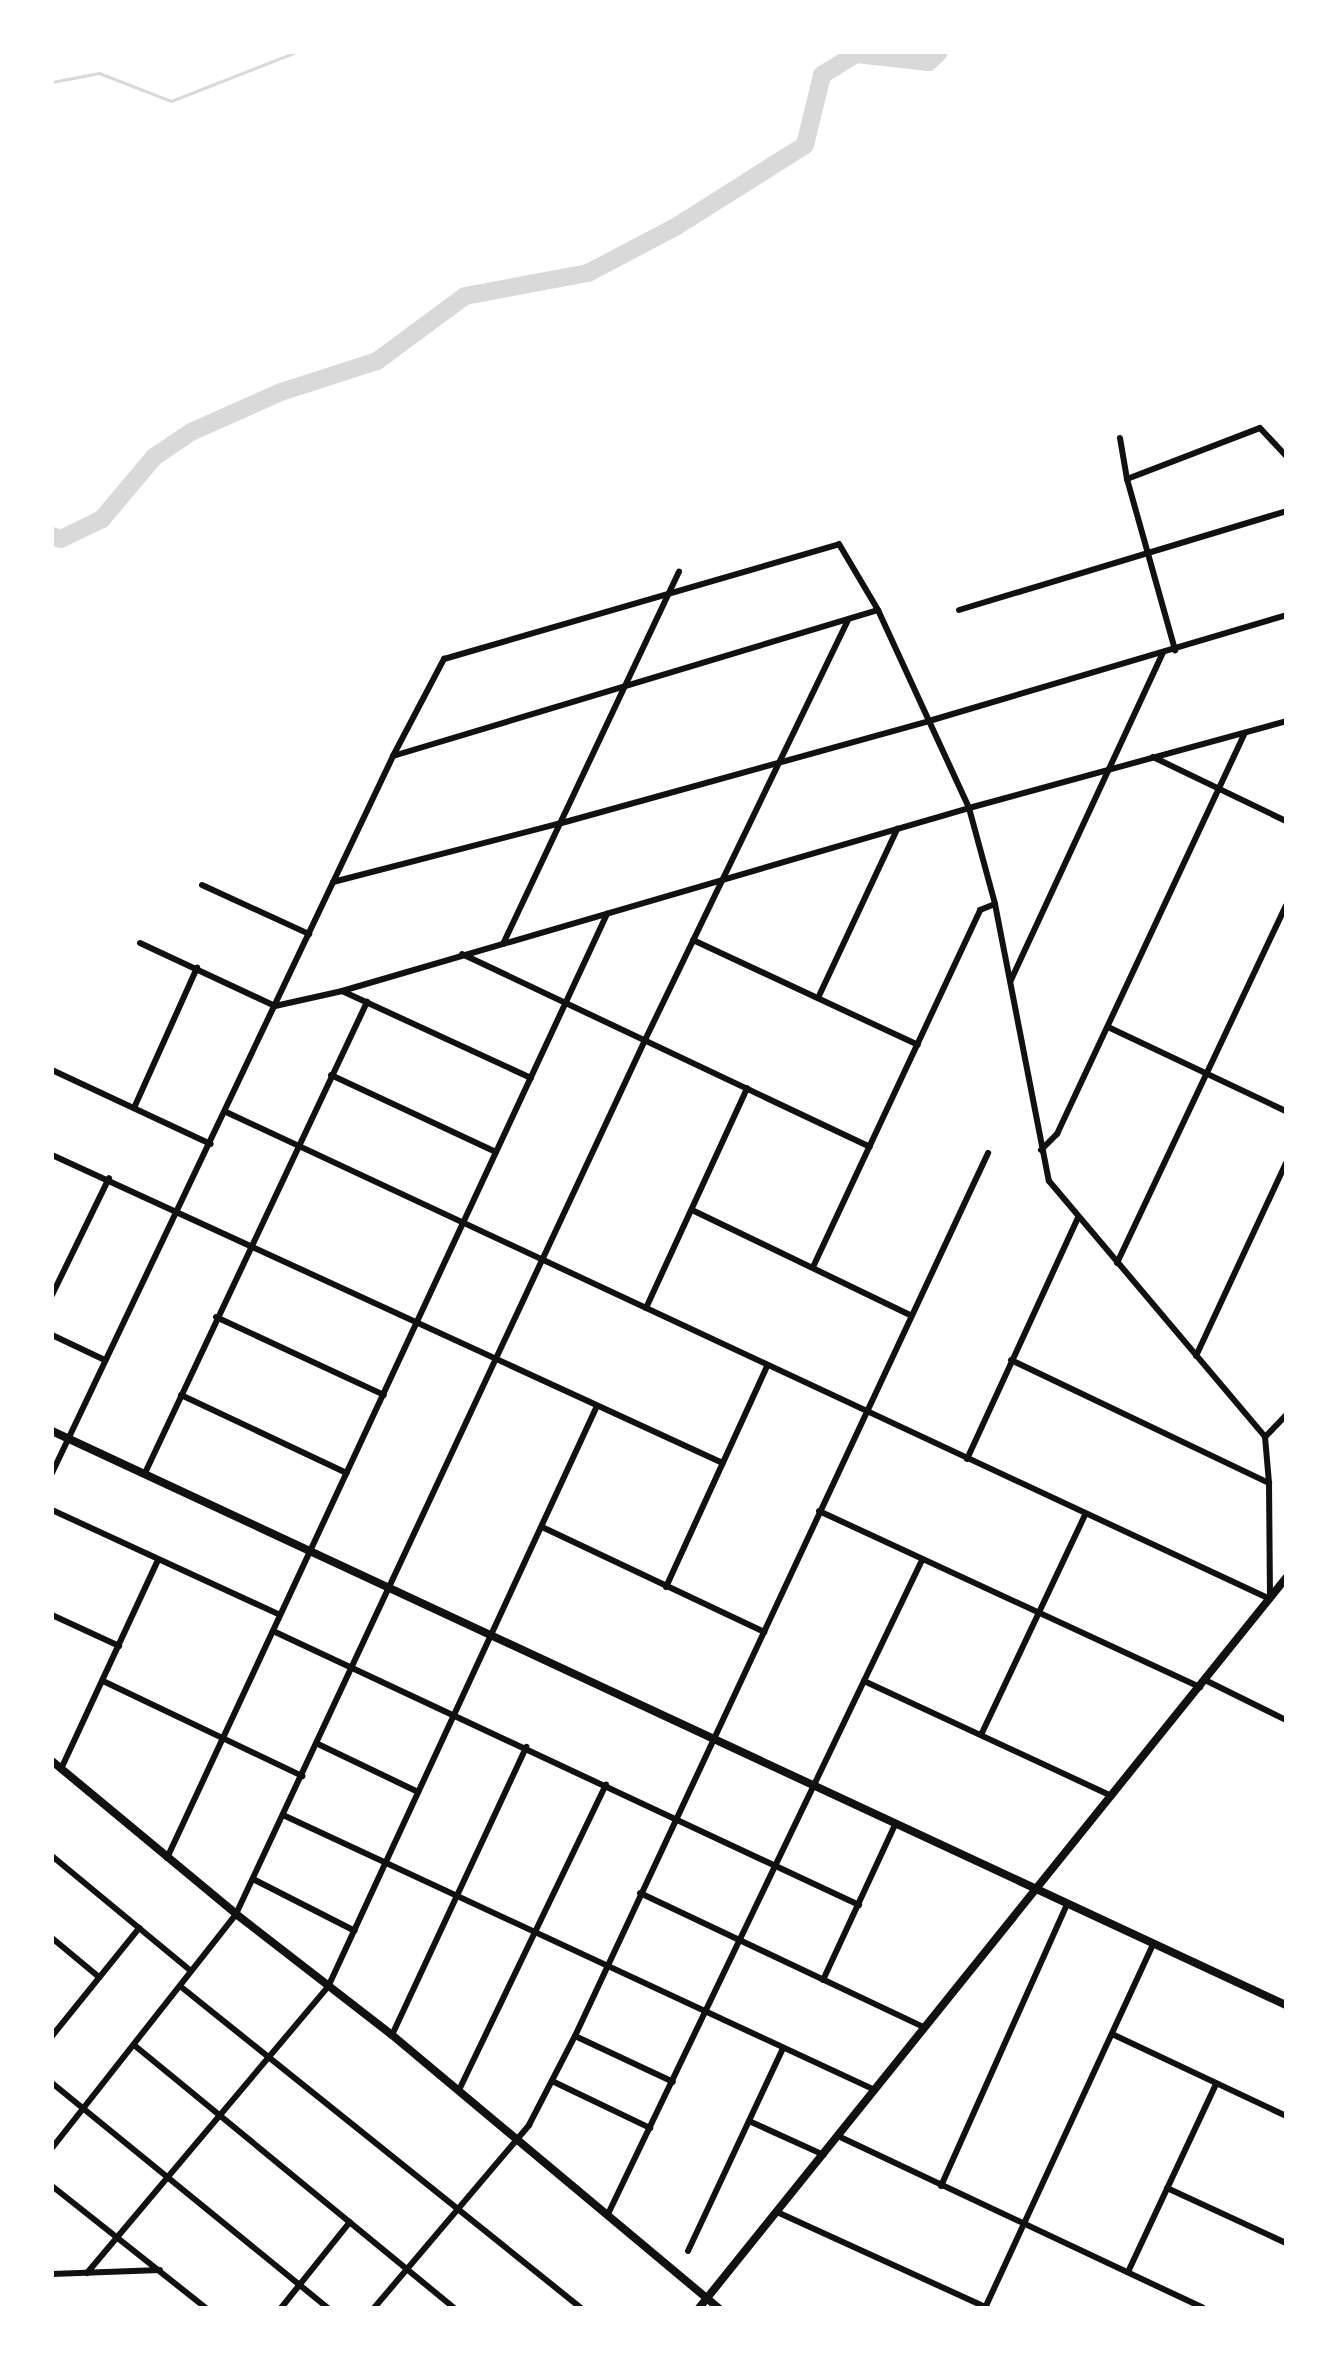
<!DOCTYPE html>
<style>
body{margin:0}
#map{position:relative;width:1338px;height:2360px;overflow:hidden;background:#fff;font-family:"PT Sans Narrow",sans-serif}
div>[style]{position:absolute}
.stream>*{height:3px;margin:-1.5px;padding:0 1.5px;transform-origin:1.5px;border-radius:1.5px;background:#d9d9d9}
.river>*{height:18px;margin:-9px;padding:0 9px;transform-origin:9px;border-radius:9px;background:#d9d9d9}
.minor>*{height:6px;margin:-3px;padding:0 3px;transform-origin:3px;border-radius:3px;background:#111}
.tertiary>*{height:8px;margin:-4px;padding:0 4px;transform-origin:4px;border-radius:4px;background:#111}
span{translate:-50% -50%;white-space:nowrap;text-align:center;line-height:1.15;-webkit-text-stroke:6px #fff;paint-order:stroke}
.frame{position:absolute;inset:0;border:54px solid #fff;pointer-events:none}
</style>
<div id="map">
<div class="stream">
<div style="left:52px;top:82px;width:48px;rotate:-10.8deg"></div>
<div style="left:99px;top:73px;width:77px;rotate:21.3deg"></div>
<div style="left:171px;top:101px;width:134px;rotate:-21.4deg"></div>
</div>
<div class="river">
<div style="left:52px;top:536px;width:9px;rotate:18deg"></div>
<div style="left:61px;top:539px;width:46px;rotate:-26deg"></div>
<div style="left:102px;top:519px;width:81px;rotate:-50deg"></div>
<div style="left:154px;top:457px;width:45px;rotate:-34deg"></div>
<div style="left:191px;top:432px;width:98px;rotate:-24deg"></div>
<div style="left:281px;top:392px;width:101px;rotate:-17.9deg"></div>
<div style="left:377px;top:361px;width:109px;rotate:-36.5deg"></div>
<div style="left:465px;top:296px;width:125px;rotate:-10.6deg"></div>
<div style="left:588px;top:273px;width:101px;rotate:-27.8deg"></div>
<div style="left:677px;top:226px;width:151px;rotate:-32.3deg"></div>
<div style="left:805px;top:145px;width:72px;rotate:-76.3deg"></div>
<div style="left:822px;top:75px;width:40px;rotate:-32deg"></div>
<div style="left:856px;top:54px;width:73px;rotate:6.3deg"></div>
<div style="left:929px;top:62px;width:14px;rotate:-45deg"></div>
</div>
<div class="minor">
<div style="left:1120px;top:438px;width:42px;rotate:80.3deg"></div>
<div style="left:1127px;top:479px;width:178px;rotate:74.3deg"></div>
<div style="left:1127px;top:479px;width:142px;rotate:-21deg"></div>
<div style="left:1260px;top:428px;width:38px;rotate:47deg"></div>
<div style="left:959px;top:610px;width:342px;rotate:-16.8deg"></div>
<div style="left:393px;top:756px;width:506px;rotate:-16.75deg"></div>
<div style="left:1153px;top:757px;width:148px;rotate:25.7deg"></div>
<div style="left:333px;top:882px;width:232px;rotate:-14.5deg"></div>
<div style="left:558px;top:824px;width:385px;rotate:-15.5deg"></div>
<div style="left:929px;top:721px;width:372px;rotate:-16.5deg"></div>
<div style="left:202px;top:885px;width:118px;rotate:24.6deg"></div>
<div style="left:693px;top:940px;width:248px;rotate:25deg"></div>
<div style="left:140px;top:943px;width:149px;rotate:25deg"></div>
<div style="left:275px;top:1006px;width:69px;rotate:-12.6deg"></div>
<div style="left:342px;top:991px;width:653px;rotate:-16.27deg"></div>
<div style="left:969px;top:808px;width:329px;rotate:-15.3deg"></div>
<div style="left:503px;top:944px;width:412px;rotate:-64.7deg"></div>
<div style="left:462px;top:954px;width:451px;rotate:25.3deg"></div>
<div style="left:1011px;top:980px;width:361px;rotate:-65.1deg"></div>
<div style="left:342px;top:991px;width:208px;rotate:24.7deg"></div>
<div style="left:818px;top:998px;width:187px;rotate:-64.9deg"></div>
<div style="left:1108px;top:1027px;width:197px;rotate:25.3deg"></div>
<div style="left:52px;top:1070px;width:175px;rotate:25deg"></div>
<div style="left:331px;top:1075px;width:182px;rotate:25deg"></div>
<div style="left:134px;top:1108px;width:154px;rotate:-65.8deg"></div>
<div style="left:1041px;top:1150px;width:23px;rotate:-45deg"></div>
<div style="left:1057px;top:1134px;width:443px;rotate:-64.9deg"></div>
<div style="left:52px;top:1155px;width:738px;rotate:24.66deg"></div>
<div style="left:692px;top:1210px;width:242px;rotate:25.7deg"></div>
<div style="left:1117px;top:1263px;width:395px;rotate:-64.7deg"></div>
<div style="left:813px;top:1267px;width:394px;rotate:-64.9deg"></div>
<div style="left:980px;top:910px;width:16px;rotate:-22deg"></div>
<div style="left:52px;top:1295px;width:130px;rotate:-64deg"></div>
<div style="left:646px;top:1308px;width:242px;rotate:-65.3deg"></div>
<div style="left:216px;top:1317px;width:185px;rotate:24.9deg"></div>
<div style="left:52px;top:1335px;width:59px;rotate:25.3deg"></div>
<div style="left:1196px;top:1356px;width:213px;rotate:-65deg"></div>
<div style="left:1011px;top:1360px;width:286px;rotate:25.5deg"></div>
<div style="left:181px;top:1395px;width:183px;rotate:25.2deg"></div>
<div style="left:1265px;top:1437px;width:30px;rotate:-46deg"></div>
<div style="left:967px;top:1459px;width:265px;rotate:-65.3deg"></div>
<div style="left:52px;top:1473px;width:794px;rotate:-64.56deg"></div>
<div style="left:393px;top:756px;width:110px;rotate:-62.3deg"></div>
<div style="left:444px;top:659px;width:411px;rotate:-16.2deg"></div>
<div style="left:839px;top:544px;width:77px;rotate:59.4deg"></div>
<div style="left:878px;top:610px;width:218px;rotate:65.3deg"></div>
<div style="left:969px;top:808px;width:99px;rotate:74.8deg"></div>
<div style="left:995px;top:904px;width:282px;rotate:79deg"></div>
<div style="left:1049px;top:1181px;width:335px;rotate:49.8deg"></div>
<div style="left:1265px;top:1437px;width:46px;rotate:85deg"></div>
<div style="left:1269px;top:1483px;width:116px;rotate:89.5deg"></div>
<div style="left:1270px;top:1599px;width:1152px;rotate:-154.99deg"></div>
<div style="left:145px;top:1473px;width:521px;rotate:-64.76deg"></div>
<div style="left:52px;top:1510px;width:251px;rotate:24.7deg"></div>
<div style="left:819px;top:1511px;width:420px;rotate:24.8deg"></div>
<div style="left:542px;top:1527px;width:246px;rotate:25.3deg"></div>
<div style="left:666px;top:1587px;width:243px;rotate:-65.4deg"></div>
<div style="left:52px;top:1615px;width:74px;rotate:24.8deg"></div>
<div style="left:273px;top:1631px;width:647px;rotate:25.06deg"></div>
<div style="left:1205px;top:1680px;width:90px;rotate:26.3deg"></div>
<div style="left:103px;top:1681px;width:221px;rotate:25.5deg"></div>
<div style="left:864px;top:1681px;width:273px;rotate:24.9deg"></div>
<div style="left:981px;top:1735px;width:243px;rotate:-64.7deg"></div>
<div style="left:318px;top:1744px;width:111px;rotate:25.6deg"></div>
<div style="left:61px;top:1769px;width:230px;rotate:-65.1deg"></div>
<div style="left:283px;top:1815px;width:653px;rotate:24.92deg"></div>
<div style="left:52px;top:1856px;width:180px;rotate:39.6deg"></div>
<div style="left:167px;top:1858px;width:1042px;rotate:-65.01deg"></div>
<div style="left:253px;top:1879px;width:114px;rotate:27deg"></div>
<div style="left:640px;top:1893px;width:315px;rotate:25.3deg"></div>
<div style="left:52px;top:1938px;width:61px;rotate:39.7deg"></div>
<div style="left:823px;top:1980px;width:173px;rotate:-65.1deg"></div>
<div style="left:180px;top:1986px;width:514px;rotate:38.76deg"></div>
<div style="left:1112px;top:2034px;width:192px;rotate:25.2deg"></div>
<div style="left:392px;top:2035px;width:318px;rotate:-65deg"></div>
<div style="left:52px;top:2036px;width:139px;rotate:-51.1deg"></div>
<div style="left:575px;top:2036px;width:108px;rotate:25.1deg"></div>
<div style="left:134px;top:2045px;width:414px;rotate:39.4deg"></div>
<div style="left:552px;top:2081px;width:109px;rotate:25.6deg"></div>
<div style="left:52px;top:2083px;width:356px;rotate:39.2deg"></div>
<div style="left:459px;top:2090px;width:339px;rotate:-64.3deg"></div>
<div style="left:749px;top:2121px;width:82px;rotate:24.4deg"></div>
<div style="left:838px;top:2136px;width:403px;rotate:25.2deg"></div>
<div style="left:52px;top:2148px;width:298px;rotate:-51.8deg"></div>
<div style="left:236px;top:1914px;width:965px;rotate:-64.92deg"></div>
<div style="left:645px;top:1040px;width:466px;rotate:-64.2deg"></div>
<div style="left:52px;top:2186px;width:196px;rotate:38.4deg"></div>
<div style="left:941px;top:2186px;width:309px;rotate:-65.9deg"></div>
<div style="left:1167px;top:2188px;width:131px;rotate:24.8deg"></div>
<div style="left:777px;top:2212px;width:232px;rotate:24.5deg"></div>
<div style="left:608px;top:2214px;width:725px;rotate:-64.35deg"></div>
<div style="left:688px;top:2251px;width:224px;rotate:-64.9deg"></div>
<div style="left:1128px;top:2272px;width:208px;rotate:-64.9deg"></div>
<div style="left:87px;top:2273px;width:374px;rotate:-49.9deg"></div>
<div style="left:328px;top:1987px;width:640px;rotate:-65.16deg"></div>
<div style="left:52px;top:2274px;width:108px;rotate:-2.1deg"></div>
<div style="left:281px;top:2308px;width:110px;rotate:-51.3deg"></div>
<div style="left:374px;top:2308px;width:240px;rotate:-49.7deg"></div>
<div style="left:529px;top:2125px;width:100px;rotate:-62.7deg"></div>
<div style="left:575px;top:2036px;width:975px;rotate:-64.93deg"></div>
<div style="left:985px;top:2308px;width:401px;rotate:-65.2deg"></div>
</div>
<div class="tertiary">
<div style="left:52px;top:1431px;width:1361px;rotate:24.95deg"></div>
<div style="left:52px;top:1761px;width:239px;rotate:39.7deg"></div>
<div style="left:236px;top:1914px;width:197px;rotate:37.8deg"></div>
<div style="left:392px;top:2035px;width:426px;rotate:39.9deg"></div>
<div style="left:699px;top:2308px;width:937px;rotate:-51.2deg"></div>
</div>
<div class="frame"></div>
</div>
